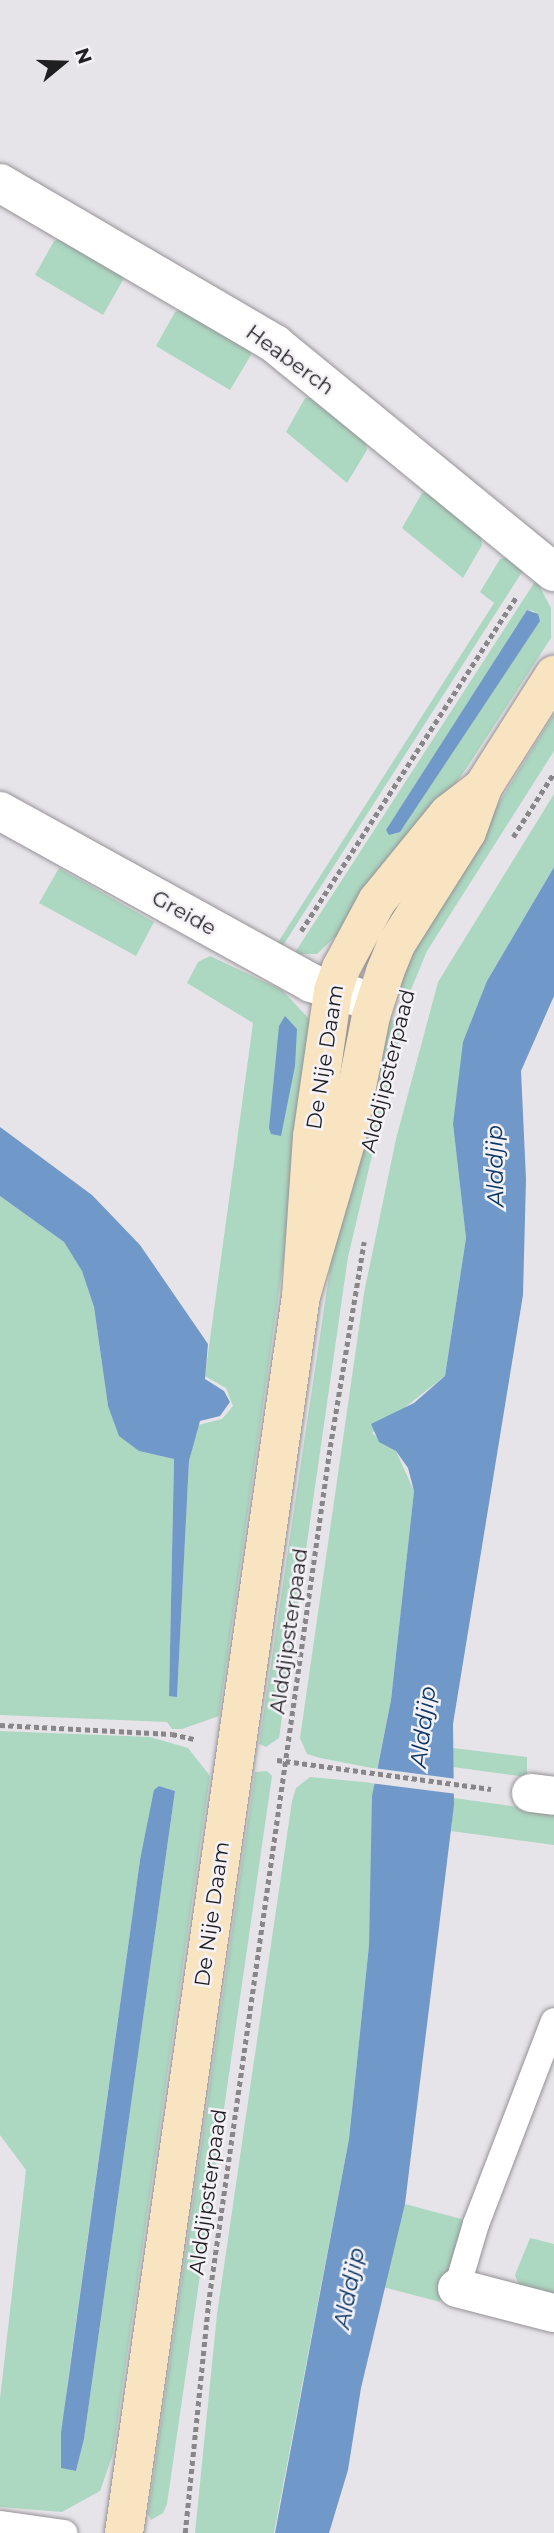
<!DOCTYPE html>
<style>
body{margin:0}
#map{position:relative;width:554px;height:2533px;overflow:hidden;background:#e7e4e9;font-family:Montserrat,sans-serif}
div>[style]{position:absolute}
.green>*{inset:0;background:#acd7c1}
.water>*{inset:0;background:#7099c9}
.pier>*{inset:0;background:#e7e4e9}
.path>*{height:4.5px;margin-top:-2.25px;transform-origin:0;background:repeating-linear-gradient(90deg,#888689 0 5px,transparent 0 8.5px)}
.roads{filter:drop-shadow(0 0 2px #959297) drop-shadow(0 0 2px #959297)}
.lane>*{height:26px;margin:-13px;padding:0 13px;transform-origin:13px;border-radius:13px;background:#fff}
.street>*{height:38px;margin:-19px;padding:0 19px;transform-origin:19px;border-radius:19px;background:#fff}
.secondary>*{height:38px;margin:-19px;padding:0 19px;transform-origin:19px;border-radius:19px;background:#f9e4c1}
span{translate:-50% -50%;white-space:nowrap;text-align:center;line-height:1.15;-webkit-text-stroke:5px #f4f1f7;paint-order:stroke}
.street-label{font-size:21px;color:#1f1e20}
.water-label{font-size:23px;color:#0a3764;font-style:italic}
.north{position:absolute;left:28px;top:28px;width:70px;height:70px;-webkit-text-stroke:5px #f4f1f7;paint-order:stroke;rotate:71deg;font-size:19px;font-weight:700;line-height:28px;text-align:center;color:#1f1e20}
.north::after{content:'';display:block;margin:auto;width:24px;height:32px;background:#1f1e20;clip-path:polygon(50% 0,100% 100%,50% 72%,0 100%)}
</style>
<div id="map">
<div class="green">
<div style="clip-path:polygon(63px 238px,121px 272px,123px 280px,103px 315px,35px 275px,54px 241px)"></div>
<div style="clip-path:polygon(185px 309px,248px 346px,251px 355px,230px 390px,156px 346px,175px 312px)"></div>
<div style="clip-path:polygon(314px 397px,365px 438px,367px 450px,347px 483px,286px 432px,305px 398px)"></div>
<div style="clip-path:polygon(431px 492px,481px 533px,482px 545px,463px 578px,402px 528px,422px 493px)"></div>
<div style="clip-path:polygon(509px 557px,524px 569px,282px 947px,277px 944px,494px 603px,480px 592px,500px 559px)"></div>
<div style="clip-path:polygon(evenodd,536px 580px,551px 608px,551px 638px,466px 769px,340px 940px,335px 937px,317px 954px,294px 954px,536px 580px,527px 610px,534px 611px,539px 622px,393px 837px,527px 610px)"></div>
<div style="clip-path:polygon(554px 714px,554px 751px,427px 951px,410px 992px,391px 993px,413px 941px)"></div>
<div style="clip-path:polygon(554px 794px,554px 867px,487px 981px,453px 1124px,466px 1238px,445px 1376px,372px 1433px,396px 1451px,414px 1491px,391px 1700px,377px 1769px,320px 1758px,307px 1754px,300px 1738px,364px 1293px,396px 1139px,438px 982px)"></div>
<div style="clip-path:polygon(59px 868px,154px 922px,136px 956px,39px 903px)"></div>
<div style="clip-path:polygon(210px 956px,282px 990px,312px 1022px,315px 1038px,219px 1716px,182px 1729px,172px 1729px,167px 1722px,0 1715px,0 1196px,64px 1242px,82px 1270px,94px 1307px,108px 1406px,139px 1451px,174px 1459px,169px 1695px,177px 1696px,189px 1461px,198px 1425px,222px 1419px,233px 1406px,226px 1388px,205px 1376px,253px 1023px,187px 983px,198px 962px)"></div>
<div style="clip-path:polygon(384px 1017px,398px 1022px,401px 1033px,348px 1257px,279px 1738px,266px 1747px,259px 1744px,335px 1235px)"></div>
<div style="clip-path:polygon(evenodd,0 1731px,150px 1737px,188px 1748px,210px 1776px,113px 2454px,100px 2491px,62px 2512px,0 2507px,0 2399px,26px 2170px,0 2135px,0 1731px,159px 1786px,175px 1791px,84px 2439px,76px 2471px,61px 2468px,67px 2387px,140px 1860px,159px 1786px)"></div>
<div style="clip-path:polygon(453px 1748px,527px 1757px,527px 1777px,453px 1767px)"></div>
<div style="clip-path:polygon(267px 1771px,272px 1776px,167px 2504px,163px 2513px,151px 2520px,148px 2514px,255px 1772px)"></div>
<div style="clip-path:polygon(310px 1777px,374px 1783px,369px 1945px,349px 2139px,274px 2533px,195px 2533px,217px 2314px,292px 1801px,296px 1788px)"></div>
<div style="clip-path:polygon(454px 1798px,554px 1812px,554px 1845px,451px 1831px)"></div>
<div style="clip-path:polygon(405px 2204px,465px 2220px,440px 2302px,383px 2287px)"></div>
<div style="clip-path:polygon(530px 2238px,554px 2244px,554px 2297px,520px 2288px,515px 2275px)"></div>
</div>
<div class="water">
<div style="clip-path:polygon(527px 610px,538px 614px,540px 621px,400px 832px,389px 835px,386px 830px)"></div>
<div style="clip-path:polygon(554px 867px,554px 996px,521px 1071px,526px 1179px,523px 1295px,453px 1724px,454px 1805px,405px 2204px,361px 2388px,348px 2470px,329px 2533px,275px 2533px,349px 2139px,369px 1945px,372px 1796px,391px 1700px,414px 1491px,408px 1468px,396px 1451px,379px 1442px,371px 1424px,414px 1403px,445px 1376px,466px 1238px,453px 1124px,463px 1042px,487px 981px)"></div>
<div style="clip-path:polygon(285px 1016px,297px 1029px,295px 1066px,281px 1136px,271px 1134px,269px 1128px,279px 1026px)"></div>
<div style="clip-path:polygon(0 1127px,92px 1195px,140px 1245px,208px 1344px,205px 1379px,224px 1391px,230px 1402px,220px 1416px,200px 1421px,189px 1461px,177px 1697px,169px 1696px,174px 1459px,139px 1451px,119px 1436px,108px 1406px,94px 1307px,82px 1271px,64px 1242px,0 1196px)"></div>
<div style="clip-path:polygon(159px 1786px,175px 1791px,84px 2439px,76px 2471px,61px 2468px,61px 2433px,140px 1860px,154px 1790px)"></div>
</div>
<div class="pier">
<div style="clip-path:polygon(373px 1768px,457px 1779px,457px 1794px,370px 1783px)"></div>
</div>
<div class="path">
<div style="left:513px;top:837px;width:76px;rotate:-57.4deg"></div>
<div style="left:301px;top:931px;width:397px;rotate:-57.2deg"></div>
<div style="left:0;top:1725px;width:172px;rotate:3deg"></div>
<div style="left:172px;top:1734px;width:23px;rotate:13deg"></div>
<div style="left:277px;top:1760px;width:216px;rotate:7.7deg"></div>
<div style="left:185px;top:2533px;width:229px;rotate:-84.2deg"></div>
<div style="left:208px;top:2305px;width:867px;rotate:-81.91deg"></div>
<div style="left:330px;top:1447px;width:208px;rotate:-80.6deg"></div>
</div>
<div class="roads">
<div class="lane">
<div style="left:457px;top:2288px;width:67px;rotate:-73.5deg"></div>
<div style="left:476px;top:2224px;width:217px;rotate:-69deg"></div>
<div style="left:0;top:2524px;width:65px;rotate:8deg"></div>
</div>
<div class="street">
<div style="left:0;top:183px;width:319px;rotate:30.3deg"></div>
<div style="left:275px;top:344px;width:360px;rotate:39.3deg"></div>
<div style="left:0;top:811px;width:355px;rotate:28.9deg"></div>
<div style="left:311px;top:983px;width:66px;rotate:16.8deg"></div>
<div style="left:531px;top:1793px;width:23px;rotate:7deg"></div>
<div style="left:457px;top:2288px;width:100px;rotate:14.5deg"></div>
</div>
<div class="secondary">
<div style="left:483px;top:787px;width:44px;rotate:142.4deg"></div>
<div style="left:448px;top:814px;width:112px;rotate:129.2deg"></div>
<div style="left:377px;top:901px;width:76px;rotate:118.2deg"></div>
<div style="left:341px;top:968px;width:24px;rotate:109deg"></div>
<div style="left:333px;top:991px;width:147px;rotate:98.2deg"></div>
<div style="left:312px;top:1136px;width:160px;rotate:93.9deg"></div>
<div style="left:301px;top:1296px;width:160px;rotate:-73.7deg"></div>
<div style="left:346px;top:1142px;width:128px;rotate:-78.8deg"></div>
<div style="left:371px;top:1016px;width:46px;rotate:-72.3deg"></div>
<div style="left:385px;top:972px;width:31px;rotate:-68deg"></div>
<div style="left:397px;top:943px;width:131px;rotate:-57.8deg"></div>
<div style="left:467px;top:832px;width:48px;rotate:-70.4deg"></div>
<div style="left:483px;top:787px;width:133px;rotate:-57.6deg"></div>
<div style="left:124px;top:2533px;width:1250px;rotate:-81.86deg"></div>
</div>
</div>
<div class="street-label">
<span style="left:290px;top:360px;rotate:36deg">Heaberch</span>
<span style="left:184px;top:913px;rotate:29deg">Greide</span>
<span style="left:325px;top:1057px;rotate:-81deg">De Nije Daam</span>
<span style="left:388px;top:1071px;rotate:-76deg">Alddjipsterpaad</span>
<span style="left:289px;top:1631px;rotate:-82deg">Alddjipsterpaad</span>
<span style="left:212px;top:1914px;rotate:-82deg">De Nije Daam</span>
<span style="left:208px;top:2192px;rotate:-82deg">Alddjipsterpaad</span>
</div>
<div class="water-label">
<span style="left:495px;top:1166px;rotate:-91deg">Alddjip</span>
<span style="left:423px;top:1727px;rotate:-83deg">Alddjip</span>
<span style="left:349px;top:2288px;rotate:-79deg">Alddjip</span>
</div>
<div class="north">N</div>
</div>
